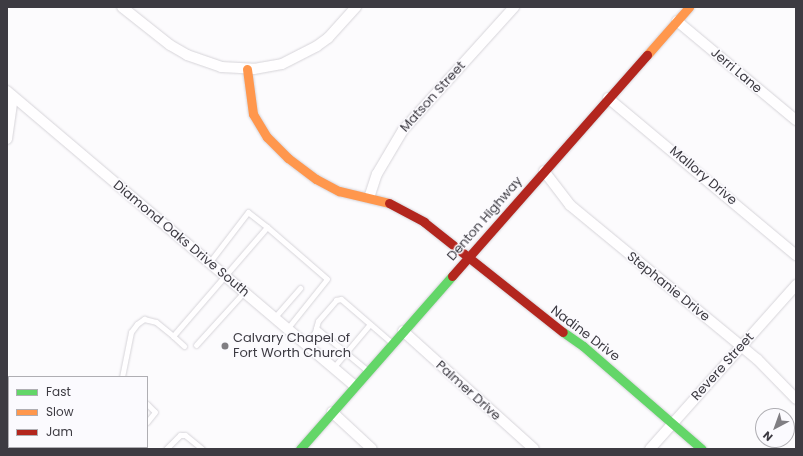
<!DOCTYPE html>
<style>
body{margin:0}
#map{position:relative;width:803px;height:456px;overflow:hidden;background:#fcfbfd;font-family:Poppins,sans-serif}
div>[style]{position:absolute}
.roads{filter:drop-shadow(0 0 1px #d6d4d9) drop-shadow(0 0 1px #d6d4d9)}
.lane>*{height:5px;margin:-2.5px;padding:0 2.5px;transform-origin:2.5px;border-radius:2.5px;background:#fffeff}
.street>*{height:10px;margin:-5px;padding:0 5px;transform-origin:5px;border-radius:5px;background:#fffeff}
.fast>*{height:9px;margin:-4.5px;padding:0 4.5px;transform-origin:4.5px;border-radius:4.5px;background:#63d668}
.slow>*{height:9px;margin:-4.5px;padding:0 4.5px;transform-origin:4.5px;border-radius:4.5px;background:#ff974d}
.jam>*{height:9px;margin:-4.5px;padding:0 4.5px;transform-origin:4.5px;border-radius:4.5px;background:#b3261e}
.dots>*{width:11px;height:11px;translate:-50% -50%;box-sizing:border-box;border:2px solid #fbfafe;border-radius:50%}
span{translate:-50% -50%;white-space:nowrap;text-align:center;line-height:1.15;-webkit-text-stroke:3px #fbfafe;paint-order:stroke}
.street-label{font-size:13px;color:#3d3b42}
.poi-label{font-size:13px;color:#3d3b42}
.left{translate:0 -50%;text-align:left}
.frame{position:absolute;inset:0;border:8px solid #3d3b42;pointer-events:none}
.legend{position:absolute;left:8px;top:376px;width:140px;height:72px;box-sizing:border-box;background:#fbfafe;border:1px solid #afaeb3;margin:0;padding:5px 7px;list-style:none;font-size:12px;color:#3d3b42}
.legend li{display:flex;align-items:center;gap:8px;height:20px}
.legend b{width:20px;border:1px solid #afaeb3}
.north{position:absolute;left:755px;top:408px;width:40px;height:40px;box-sizing:border-box;background:#fbfafe;border:1px solid #afaeb3;border-radius:50%;rotate:221deg;font-size:11px;font-weight:700;line-height:16px;text-align:center;color:#3d3b42}
.north::after{content:'';display:block;margin:auto;width:14px;height:18px;background:#807e83;clip-path:polygon(50% 0,100% 100%,50% 72%,0 100%)}
</style>
<div id="map">
<div class="roads">
<div class="lane">
<div style="left:267px;top:227px;width:79px;rotate:40.9deg"></div>
<div style="left:327px;top:279px;width:64px;rotate:128.7deg"></div>
<div style="left:274px;top:318px;width:40px;rotate:-49deg"></div>
<div style="left:316px;top:328px;width:67px;rotate:39.6deg"></div>
<div style="left:173px;top:336px;width:15px;rotate:42deg"></div>
<div style="left:305px;top:344px;width:16px;rotate:-50deg"></div>
<div style="left:315px;top:332px;width:11px;rotate:-75deg"></div>
<div style="left:318px;top:321px;width:28px;rotate:-49deg"></div>
<div style="left:336px;top:300px;width:5px;rotate:-11deg"></div>
<div style="left:341px;top:299px;width:66px;rotate:40.7deg"></div>
<div style="left:196px;top:345px;width:72px;rotate:-47.8deg"></div>
<div style="left:333px;top:368px;width:57px;rotate:-49.9deg"></div>
<div style="left:122px;top:377px;width:46px;rotate:-78.7deg"></div>
<div style="left:131px;top:332px;width:10px;rotate:-53deg"></div>
<div style="left:137px;top:324px;width:9px;rotate:-36deg"></div>
<div style="left:144px;top:319px;width:12px;rotate:14deg"></div>
<div style="left:156px;top:322px;width:22px;rotate:39deg"></div>
<div style="left:173px;top:336px;width:144px;rotate:-49.2deg"></div>
<div style="left:267px;top:227px;width:24px;rotate:-142deg"></div>
<div style="left:248px;top:212px;width:64px;rotate:127.4deg"></div>
<div style="left:147px;top:404px;width:11px;rotate:45deg"></div>
<div style="left:155px;top:412px;width:13px;rotate:129deg"></div>
<div style="left:106px;top:447px;width:2px;rotate:63deg"></div>
<div style="left:125px;top:449px;width:2px;rotate:-63deg"></div>
<div style="left:166px;top:449px;width:20px;rotate:-45deg"></div>
<div style="left:180px;top:435px;width:5px"></div>
<div style="left:185px;top:435px;width:22px;rotate:39deg"></div>
</div>
<div class="street">
<div style="left:122px;top:7px;width:61px;rotate:38.4deg"></div>
<div style="left:170px;top:45px;width:20px;rotate:30deg"></div>
<div style="left:187px;top:55px;width:36px;rotate:19deg"></div>
<div style="left:221px;top:67px;width:33px;rotate:3deg"></div>
<div style="left:254px;top:69px;width:28px;rotate:-10deg"></div>
<div style="left:282px;top:64px;width:39px;rotate:-27deg"></div>
<div style="left:317px;top:46px;width:14px;rotate:-36deg"></div>
<div style="left:328px;top:38px;width:42px;rotate:-47.9deg"></div>
<div style="left:677px;top:21px;width:155px;rotate:39.8deg"></div>
<div style="left:7px;top:91px;width:456px;rotate:40.3deg"></div>
<div style="left:608px;top:98px;width:245px;rotate:39.9deg"></div>
<div style="left:7px;top:139px;width:42px;rotate:-81.9deg"></div>
<div style="left:544px;top:171px;width:43px;rotate:52.6deg"></div>
<div style="left:570px;top:205px;width:242px;rotate:39.5deg"></div>
<div style="left:757px;top:359px;width:56px;rotate:45.7deg"></div>
<div style="left:369px;top:198px;width:25px;rotate:-72deg"></div>
<div style="left:377px;top:174px;width:51px;rotate:-59.4deg"></div>
<div style="left:403px;top:130px;width:166px;rotate:-47.9deg"></div>
<div style="left:403px;top:331px;width:176px;rotate:42deg"></div>
<div style="left:332px;top:412px;width:54px;rotate:42.8deg"></div>
<div style="left:650px;top:449px;width:220px;rotate:-48.3deg"></div>
</div>
<div class="fast">
<div style="left:563px;top:332px;width:24px;rotate:35deg"></div>
<div style="left:583px;top:346px;width:157px;rotate:40.9deg"></div>
<div style="left:300px;top:449px;width:230px;rotate:-48.7deg"></div>
</div>
<div class="slow">
<div style="left:647px;top:55px;width:64px;rotate:-48.8deg"></div>
<div style="left:247px;top:69px;width:45px;rotate:82.4deg"></div>
<div style="left:253px;top:114px;width:27px;rotate:59deg"></div>
<div style="left:267px;top:137px;width:30px;rotate:45deg"></div>
<div style="left:288px;top:158px;width:35px;rotate:37deg"></div>
<div style="left:316px;top:179px;width:26px;rotate:28deg"></div>
<div style="left:339px;top:191px;width:51px;rotate:13.5deg"></div>
</div>
<div class="jam">
<div style="left:389px;top:203px;width:40px;rotate:28deg"></div>
<div style="left:424px;top:222px;width:177px;rotate:38.4deg"></div>
<div style="left:452px;top:276px;width:295px;rotate:-48.6deg"></div>
</div>
</div>
<div class="dots">
<div style="left:225px;top:346px;background:#807e83"></div>
</div>
<div class="street-label">
<span style="left:736px;top:71px;rotate:40deg">Jerri Lane</span>
<span style="left:433px;top:97px;rotate:-48deg">Matson Street</span>
<span style="left:703px;top:176px;rotate:40deg">Mallory Drive</span>
<span style="left:485px;top:219px;rotate:-49deg">Denton Highway</span>
<span style="left:181px;top:239px;rotate:40deg">Diamond Oaks Drive South</span>
<span style="left:668px;top:287px;rotate:39deg">Stephanie Drive</span>
<span style="left:585px;top:334px;rotate:37deg">Nadine Drive</span>
<span style="left:723px;top:367px;rotate:-48deg">Revere Street</span>
<span style="left:468px;top:391px;rotate:42deg">Palmer Drive</span>
</div>
<div class="poi-label">
<span class="left" style="left:233px;top:346px">Calvary Chapel of<br>Fort Worth Church</span>
</div>
<div class="frame"></div>
<ul class="legend">
<li><b style="height:5px;background:#63d668"></b>Fast</li>
<li><b style="height:5px;background:#ff974d"></b>Slow</li>
<li><b style="height:5px;background:#b3261e"></b>Jam</li>
</ul>
<div class="north">N</div>
</div>
